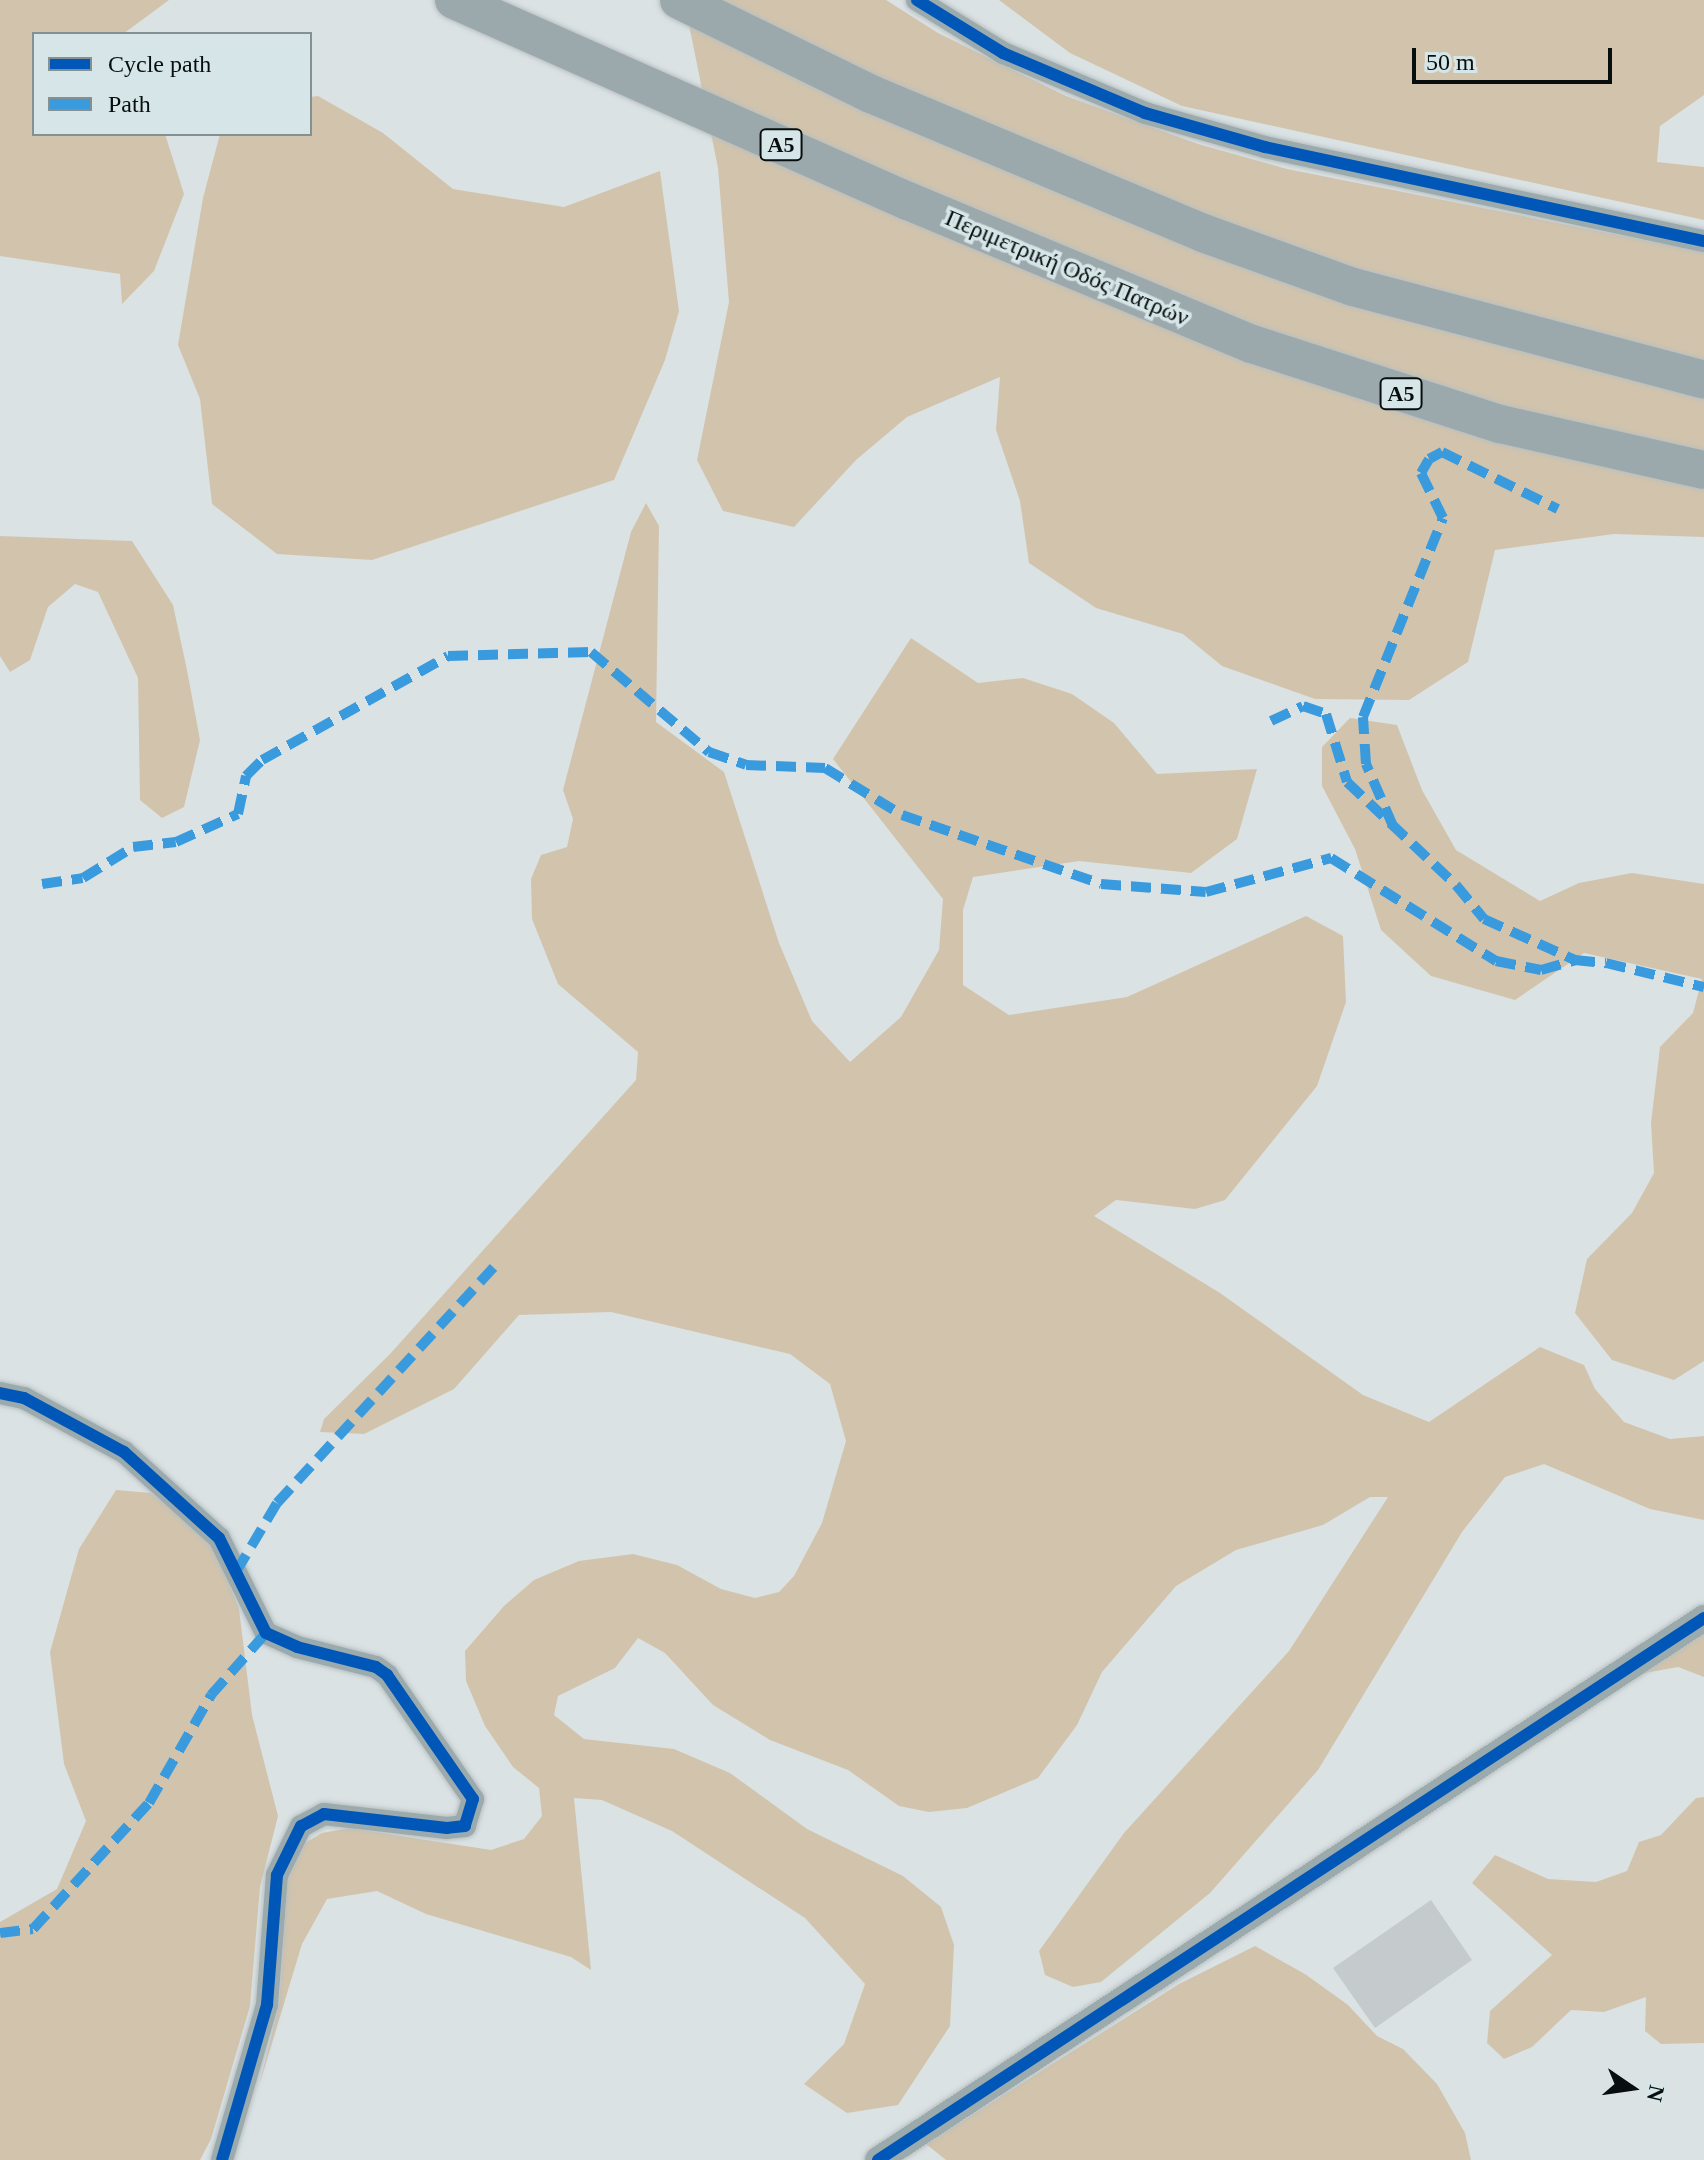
<!DOCTYPE html>
<meta charset="utf-8">
<style>
body{margin:0}
#map{position:relative;width:1704px;height:2160px;overflow:hidden;background:#dae2e4;font-family:Georgia,serif}
div>[style]{position:absolute}
.green>*{inset:0;background:#d2c4ac}
.building>*{inset:0;background:#c5cbcc}
.roads{filter:drop-shadow(0 0 2px #b9bfc1) drop-shadow(0 0 2px #b9bfc1)}
.minor>*{height:22px;margin:-11px;padding:0 11px;transform-origin:11px;border-radius:11px;background:#9babad}
.tertiary>*{height:26px;margin:-13px;padding:0 13px;transform-origin:13px;border-radius:13px;background:#9babad}
.motorway>*{height:38px;margin:-19px;padding:0 19px;transform-origin:19px;border-radius:19px;background:#9ca9ac}
.quiet>*{height:10px;margin-top:-5px;transform-origin:0;background:repeating-linear-gradient(90deg,#3a9ade 0 20px,transparent 0 30px)}
.cycleway>*{height:12px;margin:-6px;padding:0 6px;transform-origin:6px;border-radius:6px;background:#0057b8}
span{translate:-50% -50%;white-space:nowrap;text-align:center;line-height:1.15;-webkit-text-stroke:7px #d6e6e8;paint-order:stroke}
.shield-label span{padding:2px 6px;background:#d6e6e8;border:2px solid;border-radius:6px;-webkit-text-stroke-width:0}
.shield-label{font-size:22px;color:#080e0e;font-weight:700}
.street-label{font-size:24px;color:#080e0e}
.legend{position:absolute;left:32px;top:32px;width:280px;height:104px;box-sizing:border-box;background:#d6e6e8;border:2px solid #849091;margin:0;padding:10px 14px;list-style:none;font-size:24px;color:#080e0e}
.legend li{display:flex;align-items:center;gap:16px;height:40px}
.legend b{width:40px;border:2px solid #849091}
.north{position:absolute;left:1592px;top:2048px;width:80px;height:80px;-webkit-text-stroke:6px #d6e6e8;paint-order:stroke;rotate:103deg;font-size:22px;font-weight:700;line-height:32px;text-align:center;color:#080e0e}
.north::after{content:'';display:block;margin:auto;width:28px;height:36px;background:#080e0e;clip-path:polygon(50% 0,100% 100%,50% 72%,0 100%)}
.scale{position:absolute;left:1412px;top:48px;width:200px;height:36px;box-sizing:border-box;border:4px solid #080e0e;border-top:0;padding-left:10px;font-size:24px;line-height:28px;white-space:nowrap;color:#080e0e;-webkit-text-stroke:6px #d6e6e8;paint-order:stroke}
</style>
<div id="map">
<div class="green">
<div style="clip-path:polygon(0 0,169px 0,123px 34px,34px 34px,34px 134px,165px 134px,184px 194px,154px 271px,122px 304px,120px 274px,0 256px)"></div>
<div style="clip-path:polygon(684px 0,886px 0,938px 33px,1066px 96px,1198px 144px,1287px 169px,1704px 252px,1704px 537px,1614px 534px,1495px 550px,1468px 662px,1409px 700px,1315px 699px,1222px 666px,1183px 634px,1096px 608px,1029px 563px,1020px 501px,996px 430px,1000px 377px,907px 417px,856px 460px,794px 527px,723px 511px,697px 460px,729px 302px,718px 168px)"></div>
<div style="clip-path:polygon(999px 0,1704px 0,1704px 95px,1660px 126px,1657px 162px,1704px 167px,1704px 220px,1182px 106px,1070px 53px)"></div>
<div style="clip-path:polygon(318px 96px,383px 133px,453px 189px,564px 207px,660px 171px,679px 311px,665px 360px,614px 480px,372px 560px,277px 554px,212px 504px,200px 399px,178px 345px,203px 198px,220px 134px,310px 134px,310px 97px)"></div>
<div style="clip-path:polygon(646px 503px,659px 526px,656px 722px,724px 772px,779px 943px,812px 1021px,850px 1062px,901px 1017px,939px 950px,943px 899px,833px 759px,911px 638px,978px 683px,1023px 678px,1072px 694px,1114px 723px,1157px 774px,1257px 769px,1237px 839px,1191px 873px,1079px 861px,973px 877px,963px 910px,963px 985px,1009px 1015px,1127px 997px,1306px 916px,1343px 936px,1346px 1002px,1317px 1086px,1225px 1200px,1195px 1209px,1116px 1200px,1094px 1216px,1220px 1293px,1363px 1395px,1429px 1422px,1540px 1347px,1584px 1365px,1595px 1389px,1624px 1422px,1670px 1439px,1704px 1436px,1704px 1520px,1650px 1509px,1544px 1464px,1505px 1477px,1462px 1532px,1318px 1770px,1210px 1893px,1101px 1982px,1073px 1987px,1045px 1975px,1039px 1951px,1124px 1833px,1289px 1651px,1388px 1497px,1370px 1497px,1323px 1525px,1236px 1550px,1176px 1586px,1102px 1672px,1077px 1725px,1038px 1778px,967px 1808px,929px 1812px,899px 1806px,848px 1770px,770px 1740px,713px 1705px,665px 1653px,638px 1638px,615px 1668px,558px 1696px,554px 1715px,584px 1739px,674px 1749px,730px 1773px,807px 1829px,903px 1876px,941px 1907px,954px 1945px,950px 2026px,898px 2105px,847px 2113px,804px 2084px,844px 2044px,865px 1984px,805px 1918px,672px 1831px,602px 1800px,574px 1798px,591px 1970px,571px 1957px,426px 1914px,377px 1891px,327px 1899px,302px 1944px,259px 2086px,279px 2005px,288px 1875px,300px 1846px,322px 1833px,349px 1828px,491px 1850px,524px 1839px,542px 1816px,539px 1788px,513px 1767px,485px 1726px,466px 1681px,465px 1651px,504px 1606px,534px 1580px,579px 1561px,633px 1554px,677px 1565px,721px 1589px,755px 1598px,779px 1592px,794px 1576px,822px 1523px,846px 1441px,830px 1384px,790px 1354px,611px 1312px,519px 1315px,454px 1389px,364px 1434px,320px 1432px,324px 1419px,390px 1354px,636px 1080px,638px 1052px,558px 984px,532px 919px,531px 879px,541px 855px,567px 847px,573px 819px,563px 790px,631px 532px)"></div>
<div style="clip-path:polygon(0 536px,132px 541px,173px 605px,187px 670px,200px 740px,184px 807px,162px 818px,140px 800px,138px 678px,98px 592px,75px 584px,48px 607px,30px 660px,10px 672px,0 656px)"></div>
<div style="clip-path:polygon(1350px 718px,1397px 725px,1422px 790px,1456px 850px,1540px 901px,1579px 883px,1632px 873px,1704px 884px,1704px 1361px,1674px 1380px,1612px 1360px,1575px 1313px,1587px 1259px,1632px 1213px,1654px 1173px,1651px 1123px,1660px 1047px,1693px 1013px,1702px 979px,1584px 953px,1515px 1000px,1431px 976px,1381px 930px,1355px 849px,1322px 786px,1322px 747px)"></div>
<div style="clip-path:polygon(116px 1490px,151px 1493px,212px 1541px,239px 1609px,252px 1715px,278px 1816px,260px 1887px,250px 2006px,211px 2139px,200px 2160px,0 2160px,0 1922px,57px 1889px,86px 1821px,64px 1764px,50px 1652px,79px 1549px)"></div>
<div style="clip-path:polygon(1704px 1626px,1704px 1677px,1678px 1667px,1628px 1676px)"></div>
<div style="clip-path:polygon(1704px 1797px,1704px 2043px,1661px 2044px,1645px 2031px,1646px 1997px,1604px 2012px,1571px 2010px,1532px 2047px,1504px 2059px,1487px 2043px,1490px 2011px,1552px 1955px,1472px 1883px,1495px 1855px,1548px 1879px,1596px 1882px,1627px 1871px,1639px 1842px,1661px 1835px,1696px 1798px)"></div>
<div style="clip-path:polygon(1255px 1946px,1305px 1974px,1348px 2005px,1377px 2036px,1403px 2049px,1437px 2084px,1465px 2133px,1471px 2160px,946px 2160px,926px 2144px,1179px 1984px)"></div>
</div>
<div class="building">
<div style="clip-path:polygon(1431px 1900px,1472px 1960px,1375px 2028px,1333px 1968px)"></div>
</div>
<div class="roads">
<div class="minor">
<div style="left:917px;top:0;width:101px;rotate:31.6deg"></div>
<div style="left:1003px;top:53px;width:154px;rotate:22.9deg"></div>
<div style="left:1145px;top:113px;width:125px;rotate:15.8deg"></div>
<div style="left:1265px;top:147px;width:449px;rotate:12.1deg"></div>
<div style="left:0;top:1393px;width:25px;rotate:12deg"></div>
<div style="left:24px;top:1398px;width:114px;rotate:28.4deg"></div>
<div style="left:124px;top:1452px;width:128px;rotate:42.2deg"></div>
<div style="left:219px;top:1538px;width:106px;rotate:63.7deg"></div>
<div style="left:266px;top:1633px;width:34px;rotate:24deg"></div>
<div style="left:297px;top:1647px;width:81px;rotate:14.2deg"></div>
<div style="left:376px;top:1667px;width:14px;rotate:36deg"></div>
<div style="left:387px;top:1675px;width:151px;rotate:55.3deg"></div>
<div style="left:473px;top:1799px;width:28px;rotate:107deg"></div>
<div style="left:465px;top:1826px;width:18px;rotate:174deg"></div>
<div style="left:447px;top:1828px;width:124px;rotate:-173.5deg"></div>
<div style="left:324px;top:1814px;width:26px;rotate:152deg"></div>
<div style="left:301px;top:1826px;width:55px;rotate:116.1deg"></div>
<div style="left:277px;top:1875px;width:130px;rotate:94.4deg"></div>
<div style="left:267px;top:2005px;width:161px;rotate:106.2deg"></div>
</div>
<div class="tertiary">
<div style="left:878px;top:2160px;width:988px;rotate:-33.27deg"></div>
</div>
<div class="motorway">
<div style="left:454px;top:0;width:497px;rotate:23.9deg"></div>
<div style="left:908px;top:201px;width:373px;rotate:22.6deg"></div>
<div style="left:1252px;top:344px;width:261px;rotate:17.9deg"></div>
<div style="left:1500px;top:424px;width:209px;rotate:12.7deg"></div>
<div style="left:679px;top:0;width:214px;rotate:26.1deg"></div>
<div style="left:871px;top:94px;width:360px;rotate:22.7deg"></div>
<div style="left:1203px;top:233px;width:159px;rotate:19.8deg"></div>
<div style="left:1353px;top:287px;width:363px;rotate:14.8deg"></div>
</div>
</div>
<div class="quiet">
<div style="left:1271px;top:721px;width:35px;rotate:-25deg"></div>
<div style="left:1303px;top:706px;width:24px;rotate:19deg"></div>
<div style="left:1326px;top:714px;width:71px;rotate:72.8deg"></div>
<div style="left:1347px;top:782px;width:150px;rotate:43.4deg"></div>
<div style="left:1456px;top:885px;width:44px;rotate:50.5deg"></div>
<div style="left:1484px;top:919px;width:100px;rotate:24.3deg"></div>
<div style="left:1393px;top:826px;width:68px;rotate:-113.5deg"></div>
<div style="left:1366px;top:764px;width:47px;rotate:-93.7deg"></div>
<div style="left:1363px;top:717px;width:214px;rotate:-68.1deg"></div>
<div style="left:1443px;top:518px;width:50px;rotate:-116.1deg"></div>
<div style="left:1421px;top:473px;width:16px;rotate:-60deg"></div>
<div style="left:1429px;top:459px;width:15px;rotate:-28deg"></div>
<div style="left:1442px;top:452px;width:129px;rotate:26.2deg"></div>
<div style="left:42px;top:884px;width:41px;rotate:-8.3deg"></div>
<div style="left:83px;top:878px;width:59px;rotate:-31.8deg"></div>
<div style="left:133px;top:847px;width:43px;rotate:-6.6deg"></div>
<div style="left:176px;top:842px;width:68px;rotate:-24.3deg"></div>
<div style="left:238px;top:814px;width:39px;rotate:-78deg"></div>
<div style="left:246px;top:776px;width:23px;rotate:-45deg"></div>
<div style="left:262px;top:760px;width:213px;rotate:-29.2deg"></div>
<div style="left:448px;top:656px;width:143px;rotate:-1.6deg"></div>
<div style="left:591px;top:652px;width:155px;rotate:40.3deg"></div>
<div style="left:709px;top:752px;width:39px;rotate:19deg"></div>
<div style="left:746px;top:765px;width:79px;rotate:2.2deg"></div>
<div style="left:825px;top:768px;width:90px;rotate:31.4deg"></div>
<div style="left:902px;top:815px;width:211px;rotate:19.1deg"></div>
<div style="left:1101px;top:884px;width:105px;rotate:4.4deg"></div>
<div style="left:1206px;top:892px;width:130px;rotate:-15.2deg"></div>
<div style="left:1331px;top:858px;width:195px;rotate:32deg"></div>
<div style="left:1496px;top:961px;width:46px;rotate:11.3deg"></div>
<div style="left:1541px;top:970px;width:35px;rotate:-16deg"></div>
<div style="left:1575px;top:960px;width:31px;rotate:6deg"></div>
<div style="left:1606px;top:963px;width:101px;rotate:13.8deg"></div>
<div style="left:236px;top:1572px;width:80px;rotate:-59.3deg"></div>
<div style="left:277px;top:1503px;width:322px;rotate:-47.4deg"></div>
<div style="left:0;top:1933px;width:33px;rotate:-7deg"></div>
<div style="left:33px;top:1929px;width:171px;rotate:-47.4deg"></div>
<div style="left:149px;top:1803px;width:125px;rotate:-60.1deg"></div>
<div style="left:211px;top:1695px;width:83px;rotate:-48.4deg"></div>
</div>
<div class="cycleway">
<div style="left:917px;top:0;width:101px;rotate:31.6deg"></div>
<div style="left:1003px;top:53px;width:154px;rotate:22.9deg"></div>
<div style="left:1145px;top:113px;width:125px;rotate:15.8deg"></div>
<div style="left:1265px;top:147px;width:449px;rotate:12.1deg"></div>
<div style="left:0;top:1393px;width:25px;rotate:12deg"></div>
<div style="left:24px;top:1398px;width:114px;rotate:28.4deg"></div>
<div style="left:124px;top:1452px;width:128px;rotate:42.2deg"></div>
<div style="left:219px;top:1538px;width:106px;rotate:63.7deg"></div>
<div style="left:266px;top:1633px;width:34px;rotate:24deg"></div>
<div style="left:297px;top:1647px;width:81px;rotate:14.2deg"></div>
<div style="left:376px;top:1667px;width:14px;rotate:36deg"></div>
<div style="left:387px;top:1675px;width:151px;rotate:55.3deg"></div>
<div style="left:473px;top:1799px;width:28px;rotate:107deg"></div>
<div style="left:465px;top:1826px;width:18px;rotate:174deg"></div>
<div style="left:447px;top:1828px;width:124px;rotate:-173.5deg"></div>
<div style="left:324px;top:1814px;width:26px;rotate:152deg"></div>
<div style="left:301px;top:1826px;width:55px;rotate:116.1deg"></div>
<div style="left:277px;top:1875px;width:130px;rotate:94.4deg"></div>
<div style="left:267px;top:2005px;width:161px;rotate:106.2deg"></div>
<div style="left:878px;top:2160px;width:988px;rotate:-33.27deg"></div>
</div>
<div class="shield-label">
<span style="left:781px;top:145px">Α5</span>
<span style="left:1401px;top:394px">Α5</span>
</div>
<div class="street-label">
<span style="left:1067px;top:268px;rotate:23deg">Περιμετρική Οδός Πατρών</span>
</div>
<ul class="legend">
<li><b style="height:10px;background:#0057b8"></b>Cycle path</li>
<li><b style="height:10px;background:#3a9ade"></b>Path</li>
</ul>
<div class="north">N</div>
<div class="scale">50 m</div>
</div>
